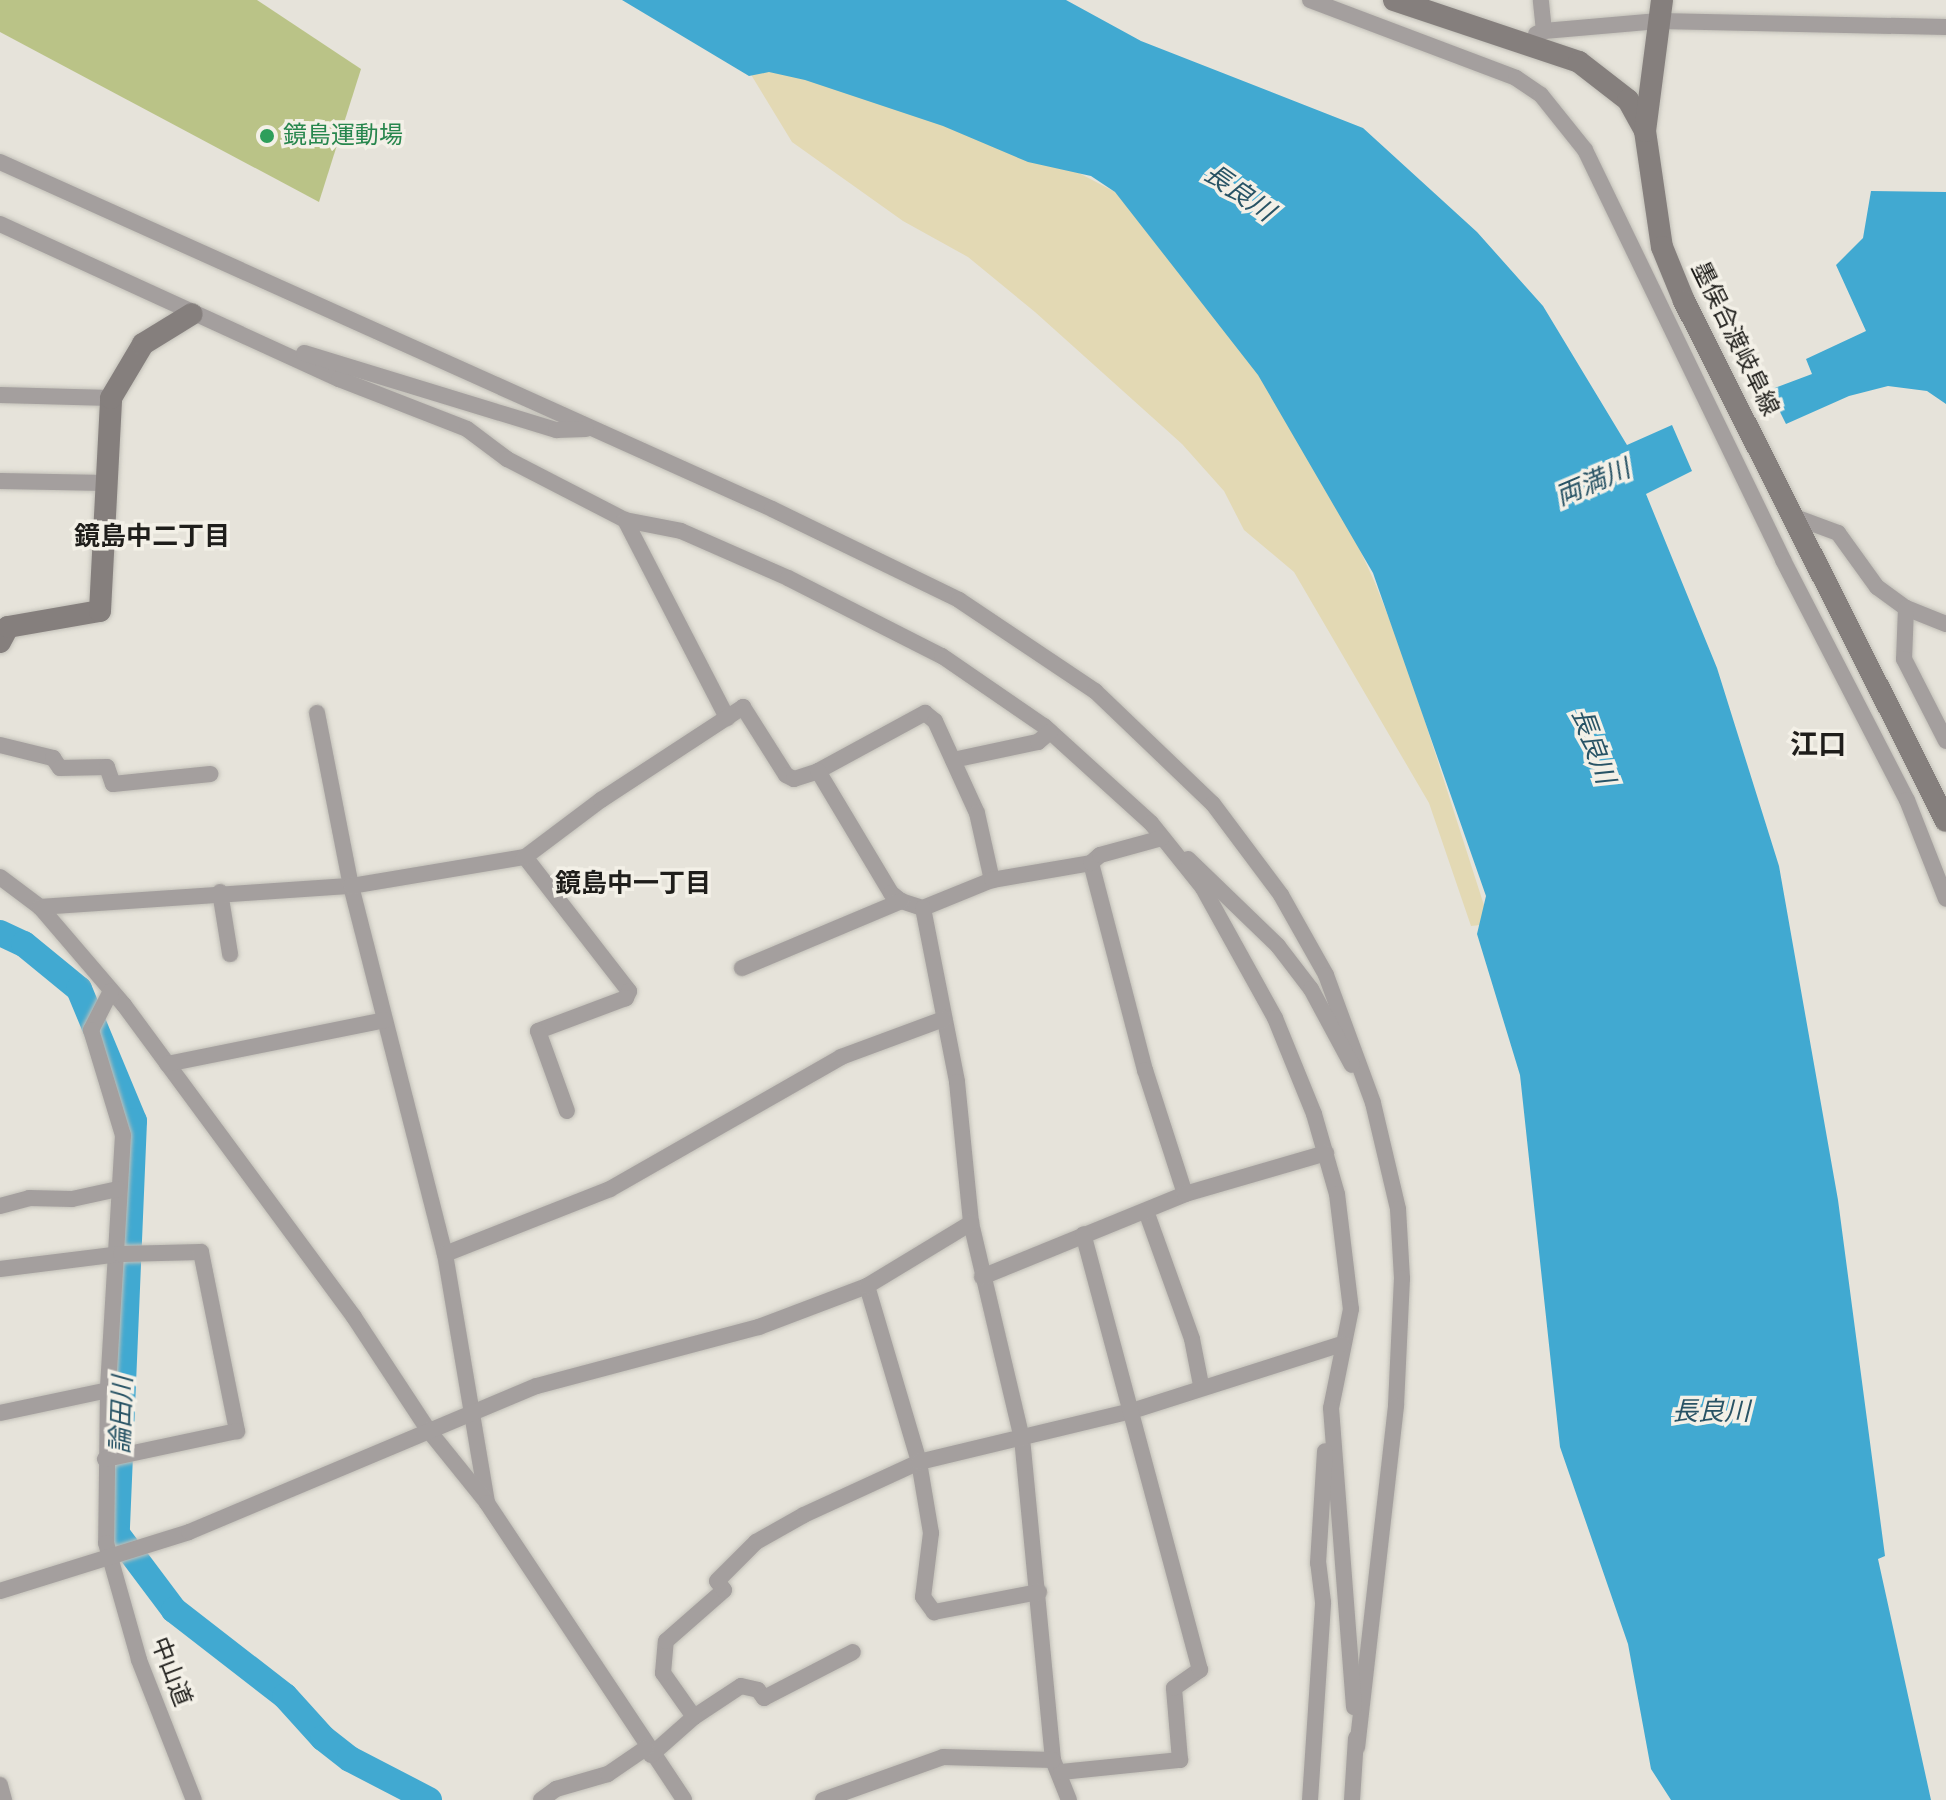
<!DOCTYPE html>
<meta charset="utf-8">
<style>
body{margin:0}
#map{position:relative;width:1946px;height:1800px;overflow:hidden;background:#e6e3da;font-family:Rubik,"Noto Sans JP",sans-serif}
div>[style]{position:absolute}
.green>*{inset:0;background:#bac387}
.sand>*{inset:0;background:#e3d9b4}
.water>*{inset:0;background:#41a9d1}
.river>*{height:26px;margin:-13px;padding:0 13px;transform-origin:13px;border-radius:13px;background:#41a9d1}
.roads{filter:drop-shadow(0 0 2px #c2c0b8) drop-shadow(0 0 2px #c2c0b8)}
.minor>*{height:16px;margin:-8px;padding:0 8px;transform-origin:8px;border-radius:8px;background:#a49f9e}
.secondary>*{height:22px;margin:-11px;padding:0 11px;transform-origin:11px;border-radius:11px;background:#857f7d}
.dots>*{width:22px;height:22px;translate:-50% -50%;box-sizing:border-box;border:4px solid #f3f0e7;border-radius:50%}
span{translate:-50% -50%;white-space:nowrap;text-align:center;line-height:1.15;-webkit-text-stroke:7px #f3f0e7;paint-order:stroke}
.leisure-label{font-size:24px;color:#27864d}
.left{translate:0 -50%;text-align:left}
.street-label{font-size:24px;color:#1f1e1b}
.water-label{font-size:26px;color:#285365;font-style:italic}
.neighbourhood-label{font-size:26px;color:#1f1e1b;font-weight:700}
.quarter-label{font-size:28px;color:#1f1e1b;font-weight:700}
</style>
<div id="map">
<div class="green">
<div style="clip-path:polygon(0 0,257px 0,361px 69px,319px 202px,0 32px)"></div>
</div>
<div class="sand">
<div style="clip-path:polygon(777px 66px,1077px 172px,1119px 194px,1232px 326px,1325px 473px,1375px 583px,1404px 656px,1490px 924px,1471px 926px,1429px 803px,1294px 572px,1244px 530px,1224px 491px,1182px 444px,1035px 312px,968px 257px,903px 221px,792px 142px,750px 73px)"></div>
</div>
<div class="water">
<div style="clip-path:polygon(622px 0,1066px 0,1141px 41px,1363px 128px,1477px 232px,1543px 306px,1627px 445px,1672px 425px,1692px 471px,1646px 494px,1717px 668px,1779px 866px,1838px 1200px,1885px 1556px,1878px 1559px,1931px 1800px,1671px 1800px,1651px 1769px,1628px 1644px,1560px 1447px,1520px 1075px,1477px 934px,1486px 896px,1373px 573px,1258px 375px,1115px 192px,1091px 176px,1028px 162px,943px 126px,805px 80px,769px 72px,749px 76px)"></div>
<div style="clip-path:polygon(1871px 191px,1946px 192px,1946px 404px,1927px 391px,1888px 386px,1849px 396px,1786px 424px,1769px 390px,1812px 374px,1806px 359px,1866px 331px,1836px 265px,1863px 238px)"></div>
</div>
<div class="river">
<div style="left:0;top:933px;width:26px;rotate:25deg"></div>
<div style="left:24px;top:944px;width:71px;rotate:39.3deg"></div>
<div style="left:79px;top:989px;width:143px;rotate:67.4deg"></div>
<div style="left:134px;top:1121px;width:413px;rotate:92.4deg"></div>
<div style="left:117px;top:1534px;width:95px;rotate:53.1deg"></div>
<div style="left:174px;top:1610px;width:140px;rotate:37.8deg"></div>
<div style="left:285px;top:1696px;width:57px;rotate:47.9deg"></div>
<div style="left:323px;top:1738px;width:34px;rotate:38deg"></div>
<div style="left:350px;top:1759px;width:89px;rotate:27.4deg"></div>
</div>
<div class="roads">
<div class="minor">
<div style="left:1310px;top:0;width:220px;rotate:20.7deg"></div>
<div style="left:1516px;top:78px;width:30px;rotate:34deg"></div>
<div style="left:1541px;top:95px;width:70px;rotate:51.3deg"></div>
<div style="left:1585px;top:150px;width:455px;rotate:64.2deg"></div>
<div style="left:1783px;top:560px;width:270px;rotate:62.7deg"></div>
<div style="left:1907px;top:800px;width:106px;rotate:68.5deg"></div>
<div style="left:1544px;top:31px;width:115px;rotate:-5deg"></div>
<div style="left:1659px;top:21px;width:287px;rotate:1.2deg"></div>
<div style="left:1536px;top:34px;width:9px;rotate:-21deg"></div>
<div style="left:1544px;top:31px;width:31px;rotate:-96deg"></div>
<div style="left:0;top:162px;width:846px;rotate:24.2deg"></div>
<div style="left:772px;top:509px;width:208px;rotate:25.9deg"></div>
<div style="left:959px;top:600px;width:164px;rotate:33.8deg"></div>
<div style="left:1095px;top:691px;width:163px;rotate:43.8deg"></div>
<div style="left:1213px;top:804px;width:114px;rotate:53.2deg"></div>
<div style="left:1281px;top:895px;width:92px;rotate:60.6deg"></div>
<div style="left:1326px;top:975px;width:136px;rotate:69.8deg"></div>
<div style="left:1373px;top:1103px;width:109px;rotate:76.7deg"></div>
<div style="left:1398px;top:1209px;width:69px;rotate:86.7deg"></div>
<div style="left:1402px;top:1278px;width:128px;rotate:92.7deg"></div>
<div style="left:1396px;top:1406px;width:343px;rotate:96.5deg"></div>
<div style="left:0;top:224px;width:373px;rotate:24.6deg"></div>
<div style="left:339px;top:379px;width:137px;rotate:21.3deg"></div>
<div style="left:467px;top:429px;width:50px;rotate:36.9deg"></div>
<div style="left:507px;top:459px;width:133px;rotate:27.3deg"></div>
<div style="left:625px;top:520px;width:57px;rotate:11.1deg"></div>
<div style="left:681px;top:531px;width:117px;rotate:23.7deg"></div>
<div style="left:788px;top:578px;width:173px;rotate:26.9deg"></div>
<div style="left:942px;top:656px;width:124px;rotate:34.5deg"></div>
<div style="left:1044px;top:726px;width:144px;rotate:42.2deg"></div>
<div style="left:1151px;top:823px;width:83px;rotate:51.3deg"></div>
<div style="left:1203px;top:888px;width:149px;rotate:61deg"></div>
<div style="left:1275px;top:1018px;width:104px;rotate:67.9deg"></div>
<div style="left:1314px;top:1114px;width:83px;rotate:74deg"></div>
<div style="left:1337px;top:1194px;width:116px;rotate:83.1deg"></div>
<div style="left:1351px;top:1309px;width:101px;rotate:101.4deg"></div>
<div style="left:1331px;top:1408px;width:300px;rotate:85.6deg"></div>
<div style="left:304px;top:353px;width:264px;rotate:17deg"></div>
<div style="left:556px;top:430px;width:30px;rotate:-2deg"></div>
<div style="left:0;top:395px;width:111px;rotate:1.5deg"></div>
<div style="left:0;top:481px;width:107px;rotate:1.1deg"></div>
<div style="left:1795px;top:517px;width:46px;rotate:20.4deg"></div>
<div style="left:1838px;top:533px;width:67px;rotate:54.2deg"></div>
<div style="left:1877px;top:587px;width:36px;rotate:36deg"></div>
<div style="left:625px;top:520px;width:223px;rotate:62.7deg"></div>
<div style="left:1946px;top:624px;width:43px;rotate:-158.2deg"></div>
<div style="left:1906px;top:608px;width:51px;rotate:92.2deg"></div>
<div style="left:1904px;top:659px;width:92px;rotate:62.9deg"></div>
<div style="left:317px;top:713px;width:176px;rotate:78.9deg"></div>
<div style="left:351px;top:886px;width:380px;rotate:75.7deg"></div>
<div style="left:445px;top:1254px;width:252px;rotate:80.4deg"></div>
<div style="left:0;top:745px;width:55px;rotate:13.8deg"></div>
<div style="left:53px;top:758px;width:12px;rotate:55deg"></div>
<div style="left:60px;top:768px;width:47px;rotate:-1.2deg"></div>
<div style="left:107px;top:767px;width:18px;rotate:71deg"></div>
<div style="left:113px;top:784px;width:98px;rotate:-5.9deg"></div>
<div style="left:953px;top:760px;width:87px;rotate:-12deg"></div>
<div style="left:1038px;top:742px;width:16px;rotate:-40deg"></div>
<div style="left:818px;top:771px;width:122px;rotate:-28.5deg"></div>
<div style="left:925px;top:713px;width:13px;rotate:39deg"></div>
<div style="left:935px;top:721px;width:101px;rotate:65.5deg"></div>
<div style="left:977px;top:813px;width:69px;rotate:77.4deg"></div>
<div style="left:525px;top:857px;width:170px;rotate:52.2deg"></div>
<div style="left:629px;top:991px;width:8px;rotate:113deg"></div>
<div style="left:626px;top:998px;width:94px;rotate:159.4deg"></div>
<div style="left:538px;top:1031px;width:85px;rotate:70.1deg"></div>
<div style="left:1188px;top:859px;width:125px;rotate:44deg"></div>
<div style="left:1278px;top:946px;width:54px;rotate:52.5deg"></div>
<div style="left:1311px;top:989px;width:86px;rotate:61.7deg"></div>
<div style="left:1091px;top:863px;width:214px;rotate:75.4deg"></div>
<div style="left:1145px;top:1070px;width:130px;rotate:72.1deg"></div>
<div style="left:0;top:877px;width:50px;rotate:36.9deg"></div>
<div style="left:40px;top:907px;width:129px;rotate:49.4deg"></div>
<div style="left:124px;top:1005px;width:388px;rotate:53.6deg"></div>
<div style="left:354px;top:1317px;width:136px;rotate:56.7deg"></div>
<div style="left:429px;top:1431px;width:92px;rotate:51.1deg"></div>
<div style="left:487px;top:1503px;width:356px;rotate:56.4deg"></div>
<div style="left:220px;top:892px;width:63px;rotate:80.8deg"></div>
<div style="left:40px;top:907px;width:312px;rotate:-3.9deg"></div>
<div style="left:351px;top:886px;width:176px;rotate:-9.5deg"></div>
<div style="left:525px;top:857px;width:95px;rotate:-36.9deg"></div>
<div style="left:601px;top:800px;width:170px;rotate:-33.2deg"></div>
<div style="left:743px;top:707px;width:80px;rotate:57.7deg"></div>
<div style="left:786px;top:775px;width:9px;rotate:27deg"></div>
<div style="left:794px;top:779px;width:25px;rotate:-18deg"></div>
<div style="left:818px;top:771px;width:142px;rotate:59.1deg"></div>
<div style="left:891px;top:893px;width:13px;rotate:39deg"></div>
<div style="left:901px;top:901px;width:23px;rotate:18deg"></div>
<div style="left:923px;top:908px;width:74px;rotate:-22.1deg"></div>
<div style="left:992px;top:880px;width:100px;rotate:-9.7deg"></div>
<div style="left:1091px;top:863px;width:12px;rotate:-42deg"></div>
<div style="left:1100px;top:855px;width:64px;rotate:-15.3deg"></div>
<div style="left:923px;top:908px;width:177px;rotate:78.9deg"></div>
<div style="left:957px;top:1082px;width:142px;rotate:84.3deg"></div>
<div style="left:971px;top:1223px;width:221px;rotate:76.7deg"></div>
<div style="left:1022px;top:1438px;width:323px;rotate:84.5deg"></div>
<div style="left:1053px;top:1760px;width:43px;rotate:68.2deg"></div>
<div style="left:742px;top:968px;width:173px;rotate:-22.8deg"></div>
<div style="left:111px;top:991px;width:44px;rotate:117.1deg"></div>
<div style="left:91px;top:1030px;width:110px;rotate:73.1deg"></div>
<div style="left:123px;top:1135px;width:255px;rotate:93.4deg"></div>
<div style="left:108px;top:1390px;width:153px;rotate:90.7deg"></div>
<div style="left:106px;top:1543px;width:122px;rotate:74.2deg"></div>
<div style="left:139px;top:1660px;width:150px;rotate:68.6deg"></div>
<div style="left:167px;top:1064px;width:222px;rotate:-11.4deg"></div>
<div style="left:0;top:1206px;width:30px;rotate:-15deg"></div>
<div style="left:29px;top:1198px;width:43px;rotate:1.3deg"></div>
<div style="left:72px;top:1199px;width:47px;rotate:-12.3deg"></div>
<div style="left:1146px;top:1211px;width:136px;rotate:70.2deg"></div>
<div style="left:1192px;top:1339px;width:47px;rotate:78.9deg"></div>
<div style="left:445px;top:1254px;width:177px;rotate:-21.5deg"></div>
<div style="left:610px;top:1189px;width:266px;rotate:-29.7deg"></div>
<div style="left:841px;top:1057px;width:110px;rotate:-20.3deg"></div>
<div style="left:0;top:1269px;width:122px;rotate:-7.1deg"></div>
<div style="left:121px;top:1254px;width:80px;rotate:-1.4deg"></div>
<div style="left:201px;top:1252px;width:183px;rotate:78.6deg"></div>
<div style="left:237px;top:1431px;width:135px;rotate:168deg"></div>
<div style="left:982px;top:1277px;width:219px;rotate:-22.2deg"></div>
<div style="left:1185px;top:1194px;width:147px;rotate:-16.2deg"></div>
<div style="left:867px;top:1286px;width:184px;rotate:73.5deg"></div>
<div style="left:919px;top:1462px;width:72px;rotate:80.4deg"></div>
<div style="left:931px;top:1533px;width:64px;rotate:97.1deg"></div>
<div style="left:923px;top:1597px;width:19px;rotate:54deg"></div>
<div style="left:934px;top:1612px;width:107px;rotate:-10.8deg"></div>
<div style="left:0;top:1413px;width:110px;rotate:-12deg"></div>
<div style="left:0;top:1591px;width:198px;rotate:-17.3deg"></div>
<div style="left:189px;top:1532px;width:377px;rotate:-22.8deg"></div>
<div style="left:537px;top:1386px;width:230px;rotate:-14.9deg"></div>
<div style="left:759px;top:1327px;width:116px;rotate:-20.8deg"></div>
<div style="left:867px;top:1286px;width:122px;rotate:-31.2deg"></div>
<div style="left:694px;top:1717px;width:56px;rotate:-33.4deg"></div>
<div style="left:741px;top:1686px;width:17px;rotate:13deg"></div>
<div style="left:758px;top:1690px;width:10px;rotate:53deg"></div>
<div style="left:764px;top:1698px;width:100px;rotate:-27.3deg"></div>
<div style="left:651px;top:1755px;width:57px;rotate:-41.5deg"></div>
<div style="left:694px;top:1717px;width:54px;rotate:-125.2deg"></div>
<div style="left:663px;top:1673px;width:32px;rotate:-85deg"></div>
<div style="left:666px;top:1641px;width:77px;rotate:-41.3deg"></div>
<div style="left:724px;top:1590px;width:11px;rotate:-128deg"></div>
<div style="left:717px;top:1581px;width:55px;rotate:-45deg"></div>
<div style="left:756px;top:1542px;width:55px;rotate:-29.4deg"></div>
<div style="left:804px;top:1515px;width:127px;rotate:-24.7deg"></div>
<div style="left:919px;top:1462px;width:219px;rotate:-13.5deg"></div>
<div style="left:1132px;top:1411px;width:220px;rotate:-17.7deg"></div>
<div style="left:1061px;top:1772px;width:120px;rotate:-5.8deg"></div>
<div style="left:1180px;top:1760px;width:72px;rotate:-94.8deg"></div>
<div style="left:1174px;top:1688px;width:32px;rotate:-35deg"></div>
<div style="left:1200px;top:1670px;width:451px;rotate:-105deg"></div>
<div style="left:0;top:1785px;width:16px;rotate:75deg"></div>
<div style="left:541px;top:1800px;width:19px;rotate:-36deg"></div>
<div style="left:556px;top:1789px;width:54px;rotate:-16.1deg"></div>
<div style="left:608px;top:1774px;width:46px;rotate:-34.4deg"></div>
<div style="left:823px;top:1800px;width:127px;rotate:-19.7deg"></div>
<div style="left:943px;top:1757px;width:110px;rotate:1.6deg"></div>
<div style="left:1310px;top:1800px;width:198px;rotate:-86.2deg"></div>
<div style="left:1323px;top:1602px;width:39px;rotate:-97deg"></div>
<div style="left:1318px;top:1563px;width:112px;rotate:-86.4deg"></div>
<div style="left:1352px;top:1800px;width:62px;rotate:-86.3deg"></div>
</div>
<div class="secondary">
<div style="left:1394px;top:0;width:195px;rotate:18.5deg"></div>
<div style="left:1579px;top:62px;width:62px;rotate:37.8deg"></div>
<div style="left:1628px;top:100px;width:35px;rotate:61deg"></div>
<div style="left:1645px;top:131px;width:117px;rotate:81.7deg"></div>
<div style="left:1662px;top:247px;width:58px;rotate:67.8deg"></div>
<div style="left:1684px;top:301px;width:582px;rotate:63.26deg"></div>
<div style="left:1645px;top:131px;width:132px;rotate:-82.6deg"></div>
<div style="left:0;top:642px;width:17px;rotate:-62deg"></div>
<div style="left:8px;top:627px;width:93px;rotate:-9.9deg"></div>
<div style="left:100px;top:611px;width:213px;rotate:-87deg"></div>
<div style="left:111px;top:398px;width:63px;rotate:-59.3deg"></div>
<div style="left:143px;top:344px;width:57px;rotate:-31.5deg"></div>
</div>
</div>
<div class="dots">
<div style="left:267px;top:136px;background:#2e9e5b"></div>
</div>
<div class="leisure-label">
<span class="left" style="left:283px;top:136px">鏡島運動場</span>
</div>
<div class="street-label">
<span style="left:1735px;top:339px;rotate:64deg">墨俣合渡岐阜線</span>
<span style="left:171px;top:1672px;rotate:69deg">中山道</span>
</div>
<div class="water-label">
<span style="left:1239px;top:193px;rotate:35deg">長良川</span>
<span style="left:1593px;top:483px;rotate:-23deg">両満川</span>
<span style="left:1593px;top:746px;rotate:70deg">長良川</span>
<span style="left:1711px;top:1412px">長良川</span>
<span style="left:122px;top:1415px;rotate:-88deg">論田川</span>
</div>
<div class="neighbourhood-label">
<span style="left:152px;top:537px">鏡島中二丁目</span>
<span style="left:633px;top:884px">鏡島中一丁目</span>
</div>
<div class="quarter-label">
<span style="left:1818px;top:745px">江口</span>
</div>
</div>
